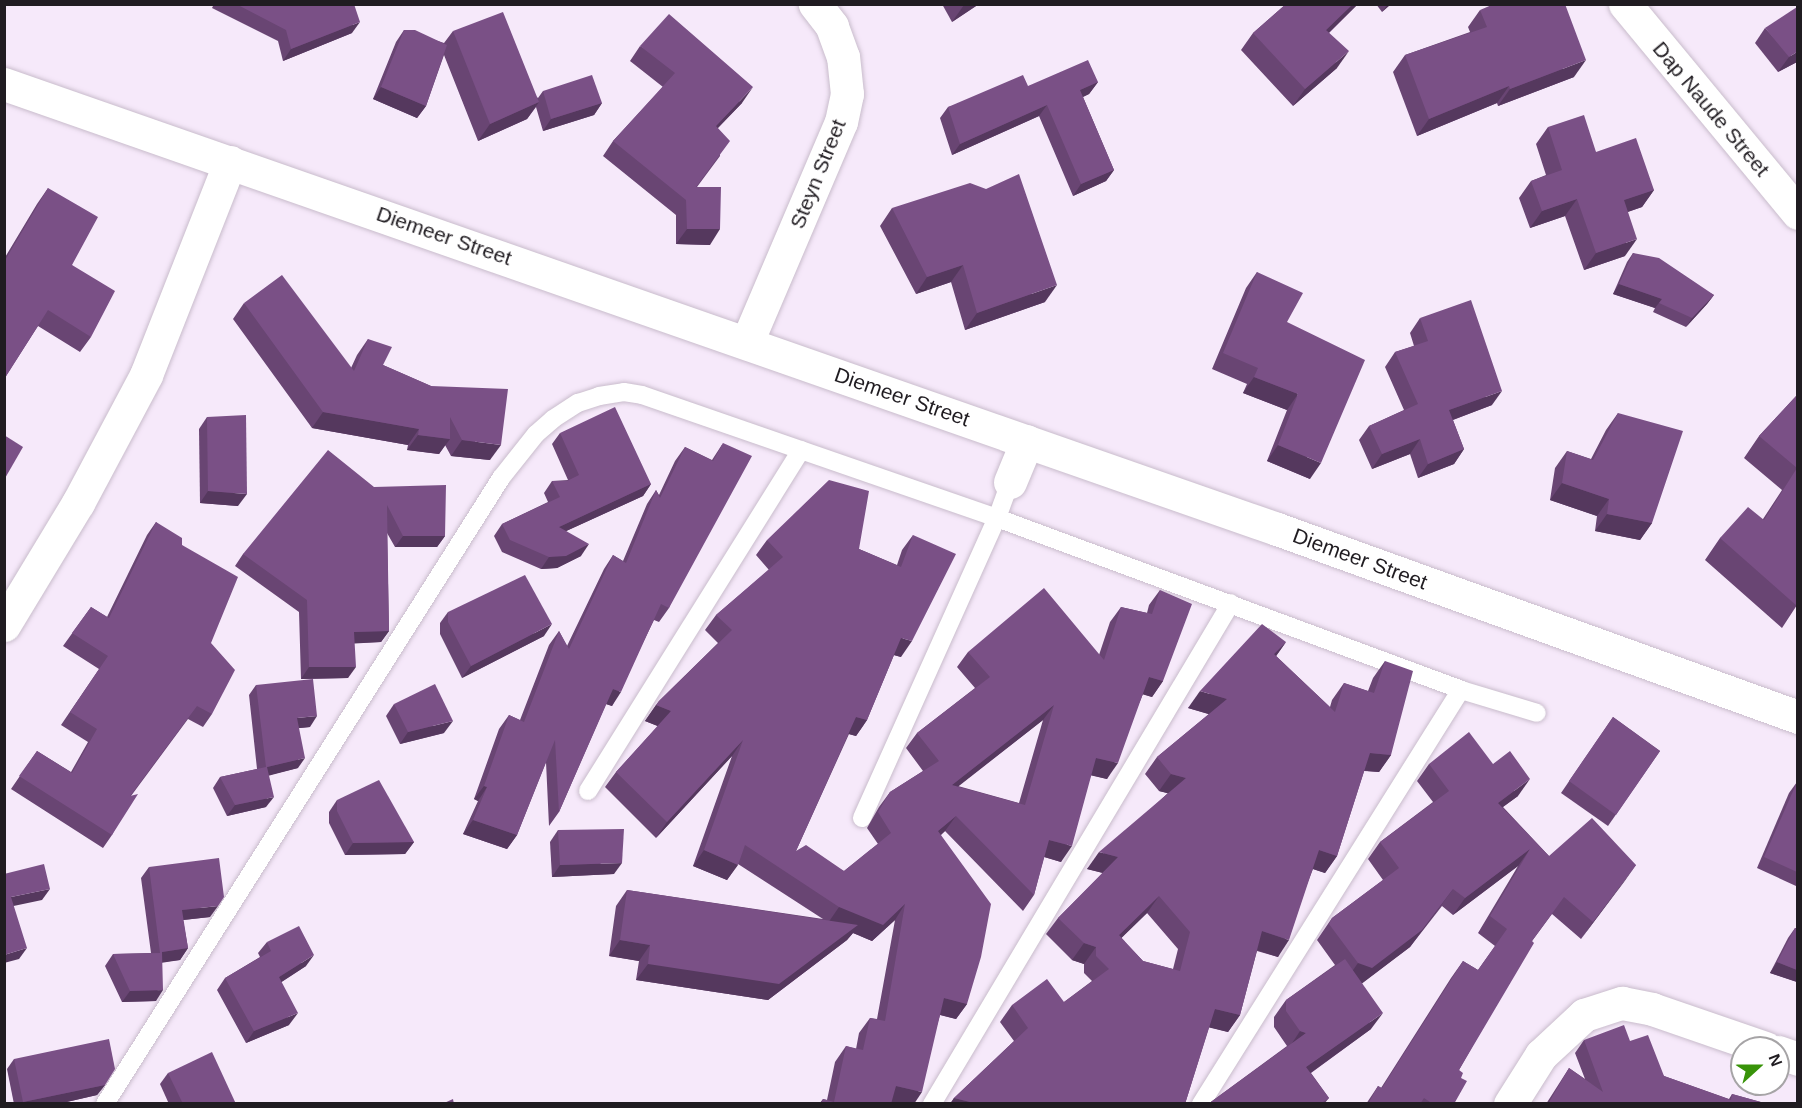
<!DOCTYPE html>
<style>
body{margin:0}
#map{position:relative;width:1802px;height:1108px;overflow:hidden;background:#f6e9fa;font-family:Arial,sans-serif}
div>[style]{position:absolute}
.roads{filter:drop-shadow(0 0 2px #c9bccc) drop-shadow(0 0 2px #c9bccc)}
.lane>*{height:18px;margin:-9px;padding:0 9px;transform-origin:9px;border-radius:9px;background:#fff}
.street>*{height:33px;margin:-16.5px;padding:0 16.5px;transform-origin:16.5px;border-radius:16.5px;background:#fff}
.secondary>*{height:33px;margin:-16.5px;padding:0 16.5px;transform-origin:16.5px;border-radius:16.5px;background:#fff}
.wall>*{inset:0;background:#694573}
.shaded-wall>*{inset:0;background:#55385e}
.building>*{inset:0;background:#7a5086}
span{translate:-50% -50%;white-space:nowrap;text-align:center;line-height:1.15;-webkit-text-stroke:6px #fff;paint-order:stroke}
.street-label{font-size:21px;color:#201c21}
.frame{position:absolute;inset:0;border:6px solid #201c21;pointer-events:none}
.north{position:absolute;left:1730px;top:1036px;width:60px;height:60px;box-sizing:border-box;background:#fff;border:2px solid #a6a4a6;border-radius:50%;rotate:69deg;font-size:16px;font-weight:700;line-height:24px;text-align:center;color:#201c21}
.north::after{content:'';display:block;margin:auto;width:21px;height:27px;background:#389309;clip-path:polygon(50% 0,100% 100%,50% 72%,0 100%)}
</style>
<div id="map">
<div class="roads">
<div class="lane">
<div style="left:588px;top:791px;width:402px;rotate:-58deg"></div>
<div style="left:862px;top:818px;width:329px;rotate:-65.8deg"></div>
<div style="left:997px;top:518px;width:38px;rotate:-70deg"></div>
<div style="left:105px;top:1104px;width:741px;rotate:-57.68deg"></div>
<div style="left:501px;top:478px;width:56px;rotate:-51.5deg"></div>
<div style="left:536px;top:434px;width:23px;rotate:-41deg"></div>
<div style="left:553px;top:419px;width:30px;rotate:-33deg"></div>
<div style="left:578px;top:403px;width:22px;rotate:-18deg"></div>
<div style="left:599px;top:396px;width:25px;rotate:-9deg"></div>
<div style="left:624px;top:392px;width:18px;rotate:9deg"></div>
<div style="left:642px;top:395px;width:376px;rotate:19.1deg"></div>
<div style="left:997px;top:518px;width:495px;rotate:20.3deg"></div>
<div style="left:1461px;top:690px;width:79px;rotate:16.8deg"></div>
<div style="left:932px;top:1104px;width:583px;rotate:-59.17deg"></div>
<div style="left:1201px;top:1104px;width:489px;rotate:-57.9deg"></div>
</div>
<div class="street">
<div style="left:1625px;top:4px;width:271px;rotate:50.4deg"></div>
<div style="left:747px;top:342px;width:239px;rotate:-66.9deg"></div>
<div style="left:841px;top:122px;width:29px;rotate:-78deg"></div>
<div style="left:847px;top:94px;width:37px;rotate:-96deg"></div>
<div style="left:843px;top:57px;width:33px;rotate:-110deg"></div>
<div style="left:832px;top:26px;width:28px;rotate:-128deg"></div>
<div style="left:1010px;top:482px;width:44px;rotate:-67.5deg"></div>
<div style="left:4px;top:625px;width:143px;rotate:-58.8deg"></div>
<div style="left:78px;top:503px;width:145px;rotate:-62deg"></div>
<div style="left:146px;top:375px;width:229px;rotate:-68.5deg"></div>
<div style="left:1778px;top:1052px;width:21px;rotate:19deg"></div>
<div style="left:1510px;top:1104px;width:58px;rotate:-57.7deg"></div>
<div style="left:1541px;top:1055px;width:59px;rotate:-42.9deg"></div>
<div style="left:1584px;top:1015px;width:40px;rotate:-18deg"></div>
<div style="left:1622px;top:1003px;width:31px;rotate:11deg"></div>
<div style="left:1652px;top:1009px;width:120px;rotate:19deg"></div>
</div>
<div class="secondary">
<div style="left:4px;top:84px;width:1349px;rotate:19.27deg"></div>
<div style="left:1277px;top:529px;width:554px;rotate:19.84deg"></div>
</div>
</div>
<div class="wall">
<div style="clip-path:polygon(214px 4px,354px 4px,352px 33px,283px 61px,278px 41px,212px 8px)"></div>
<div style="clip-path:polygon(942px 4px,979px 4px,952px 22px)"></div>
<div style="clip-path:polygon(1286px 4px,1358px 4px,1329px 33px,1337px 68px,1293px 106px,1241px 50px,1253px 33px)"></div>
<div style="clip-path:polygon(1376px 4px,1391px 4px,1382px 12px)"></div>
<div style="clip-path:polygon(1480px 10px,1574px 77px,1498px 106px,1497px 103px,1417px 136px,1393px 72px,1405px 55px,1470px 32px,1468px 27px)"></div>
<div style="clip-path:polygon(1765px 28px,1797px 62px,1778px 72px,1755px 43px)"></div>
<div style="clip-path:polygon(404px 30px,444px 43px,453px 31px,538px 98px,543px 91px,602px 103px,594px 115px,543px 131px,536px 107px,527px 119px,478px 141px,444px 55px,426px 106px,417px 118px,373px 99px,396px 42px)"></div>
<div style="clip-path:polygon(640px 46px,742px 103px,718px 128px,720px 156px,697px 187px,710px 245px,676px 244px,676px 215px,603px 156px,613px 141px,663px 87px,630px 61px)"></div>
<div style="clip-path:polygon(1098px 82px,1089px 94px,1083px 97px,1114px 170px,1106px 181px,1073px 196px,1039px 116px,952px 155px,940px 118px,948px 107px,1028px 86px)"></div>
<div style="clip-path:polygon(1548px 127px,1596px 152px,1654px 190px,1642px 207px,1628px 212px,1625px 256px,1584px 270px,1565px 216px,1530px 228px,1519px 198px,1531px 181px,1546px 175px,1536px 144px)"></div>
<div style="clip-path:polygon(48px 188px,72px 265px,91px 337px,80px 352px,38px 326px,4px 379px,4px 259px,37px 204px)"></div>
<div style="clip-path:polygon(892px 208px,1045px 302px,965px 330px,951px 282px,916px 294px,880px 226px)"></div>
<div style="clip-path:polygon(1633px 253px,1714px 295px,1707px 304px,1686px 327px,1653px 312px,1655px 308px,1613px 294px,1627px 262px)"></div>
<div style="clip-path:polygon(1257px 272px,1287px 322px,1310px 479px,1267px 461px,1287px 410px,1243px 393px,1247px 384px,1212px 369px,1246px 288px)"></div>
<div style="clip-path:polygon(244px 303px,351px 368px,357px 355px,368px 339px,383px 365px,431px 386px,490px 460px,451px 456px,445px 445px,439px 454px,407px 450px,408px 445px,312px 428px,233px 319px)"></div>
<div style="clip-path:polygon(1420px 318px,1492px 405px,1453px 420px,1464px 449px,1454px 464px,1418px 478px,1410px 454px,1372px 469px,1359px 440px,1369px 426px,1404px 410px,1385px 367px,1395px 352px,1414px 346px,1410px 333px)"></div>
<div style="clip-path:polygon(1797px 395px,1797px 605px,1782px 628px,1705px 560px,1720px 538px,1763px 519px,1782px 490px,1744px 458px,1759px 436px)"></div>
<div style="clip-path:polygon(1618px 413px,1652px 523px,1640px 540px,1595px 531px,1597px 516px,1550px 500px,1555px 468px,1567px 451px,1591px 459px,1606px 430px)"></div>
<div style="clip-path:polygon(207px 417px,238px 506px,200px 503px,199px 429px)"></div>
<div style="clip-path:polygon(560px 433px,651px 484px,643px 496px,566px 531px,581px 556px,557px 568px,541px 569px,502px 552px,494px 536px,502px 524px,548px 502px,544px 493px,552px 481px,568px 480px,552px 444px)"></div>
<div style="clip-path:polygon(723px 443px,669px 608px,659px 622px,654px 620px,612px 706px,606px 704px,559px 812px,549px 826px,546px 762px,517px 835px,507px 849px,463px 834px,478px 801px,474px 799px,499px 729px,509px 715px,520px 720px,549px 645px,559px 631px,567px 646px,604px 569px,613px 555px,623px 561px,647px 504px,656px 490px,659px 495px,675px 461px,685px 447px,712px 460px)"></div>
<div style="clip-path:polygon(374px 487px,445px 536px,437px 547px,395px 547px,387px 533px,389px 631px,381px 642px,354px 643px,348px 678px,301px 679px,299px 612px,235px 566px,243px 554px)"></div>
<div style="clip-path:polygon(156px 522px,182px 545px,211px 643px,212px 714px,203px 727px,188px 719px,131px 796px,112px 835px,103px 848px,11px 789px,37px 751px,71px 772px,88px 742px,61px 725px,99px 669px,63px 646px,91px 607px,107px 617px,147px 535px)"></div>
<div style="clip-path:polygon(evenodd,913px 535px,901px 657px,894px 655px,867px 720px,856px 736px,849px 734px,796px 851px,844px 871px,878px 844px,867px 828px,879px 807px,890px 792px,923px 771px,906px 748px,917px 733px,975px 688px,957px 667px,968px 652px,1099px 655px,1110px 622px,1121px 607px,1147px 613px,1149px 605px,1160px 590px,1163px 681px,1152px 697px,1143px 694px,1107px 779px,1091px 775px,1061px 862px,1044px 857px,1034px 895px,1023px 911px,945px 831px,941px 835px,967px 1004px,956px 1019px,940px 1015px,914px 1104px,819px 1104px,823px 1099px,827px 1100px,835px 1062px,846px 1046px,856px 1049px,859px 1033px,870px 1018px,877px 1019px,895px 920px,872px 941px,853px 933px,847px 940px,768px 1000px,636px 980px,639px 961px,609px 956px,616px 906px,627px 890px,823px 919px,738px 864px,727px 880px,693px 866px,732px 756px,656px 838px,605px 787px,616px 772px,658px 726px,645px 721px,659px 701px,718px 643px,705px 630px,716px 615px,769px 570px,756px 555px,767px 540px,859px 549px,897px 565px,902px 550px,913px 535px,1043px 720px,1019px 803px,958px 786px,1043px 720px)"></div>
<div style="clip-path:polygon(448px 612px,544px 636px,462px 678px,440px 634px,440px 623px)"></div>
<div style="clip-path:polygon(evenodd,1286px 642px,1276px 656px,1330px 707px,1332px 700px,1344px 683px,1368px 691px,1373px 678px,1385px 661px,1391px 755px,1379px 772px,1364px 771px,1337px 856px,1325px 873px,1313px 869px,1278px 957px,1257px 951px,1240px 1015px,1228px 1032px,1209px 1027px,1185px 1104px,950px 1104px,954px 1098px,1014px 1041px,1000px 1022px,1012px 1005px,1064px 1002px,1092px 981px,1084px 973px,1084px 964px,1072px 960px,1046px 934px,1058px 918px,1103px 873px,1087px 869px,1168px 793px,1159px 791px,1145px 774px,1157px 757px,1209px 714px,1188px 708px,1286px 642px,1147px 913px,1178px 949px,1173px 969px,1143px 961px,1121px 938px,1147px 913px)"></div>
<div style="clip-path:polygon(256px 685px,310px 727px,299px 728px,298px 768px,269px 775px,266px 807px,227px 816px,213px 788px,220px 777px,257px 769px,249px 695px)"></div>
<div style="clip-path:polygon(394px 704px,444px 733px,400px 744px,386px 716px)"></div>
<div style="clip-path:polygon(1613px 717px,1660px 751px,1608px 826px,1561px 793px)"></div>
<div style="clip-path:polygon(1429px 764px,1493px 764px,1518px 796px,1503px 807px,1549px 856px,1636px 865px,1581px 939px,1552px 914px,1532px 941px,1459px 1070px,1461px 1078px,1454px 1104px,1366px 1104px,1378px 1086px,1381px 1088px,1451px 978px,1463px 961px,1478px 970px,1495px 946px,1478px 933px,1518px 866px,1453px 915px,1442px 906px,1410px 947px,1362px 983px,1371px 1029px,1311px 1073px,1329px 1098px,1324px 1104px,1208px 1104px,1287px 1046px,1274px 1027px,1274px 1017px,1286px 1000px,1335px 965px,1317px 940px,1332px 918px,1383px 880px,1368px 859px,1380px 842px,1433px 802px,1417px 781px)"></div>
<div style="clip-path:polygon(1797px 782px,1797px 883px,1796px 886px,1757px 868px,1789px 793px)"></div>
<div style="clip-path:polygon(337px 800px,414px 842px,405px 854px,345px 855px,329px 823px,329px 812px)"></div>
<div style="clip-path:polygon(558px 830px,614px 874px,552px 877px,550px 842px)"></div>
<div style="clip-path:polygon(149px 867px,210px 917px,183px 920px,188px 948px,180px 960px,162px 962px,156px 1001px,122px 1002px,105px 966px,113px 954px,151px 953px,141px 878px)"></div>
<div style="clip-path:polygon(1795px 928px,1797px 982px,1770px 973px,1788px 938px)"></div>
<div style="clip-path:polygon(267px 942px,306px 966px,281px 982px,289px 1025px,246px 1043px,217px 990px,225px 978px,260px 957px,258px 953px)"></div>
<div style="clip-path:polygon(1584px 1040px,1630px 1041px,1664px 1076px,1729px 1099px,1732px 1094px,1768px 1104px,1546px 1104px,1569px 1068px,1585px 1079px,1575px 1053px)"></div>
<div style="clip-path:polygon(14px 1059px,105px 1085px,97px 1095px,58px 1104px,14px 1104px,7px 1069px)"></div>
<div style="clip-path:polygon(168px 1073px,236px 1104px,169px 1104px,160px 1084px)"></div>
</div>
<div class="shaded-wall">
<div style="clip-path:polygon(979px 4px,952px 22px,964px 5px)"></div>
<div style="clip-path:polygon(1353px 4px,1358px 4px,1314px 47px,1326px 30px)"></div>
<div style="clip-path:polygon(1388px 4px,1391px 4px,1382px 12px)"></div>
<div style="clip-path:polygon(360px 22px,352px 33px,283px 61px,291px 49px)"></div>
<div style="clip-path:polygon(1349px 51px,1337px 68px,1293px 106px,1305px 89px)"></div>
<div style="clip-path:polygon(1797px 52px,1797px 62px,1778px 72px,1789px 57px)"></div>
<div style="clip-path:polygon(1586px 60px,1574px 77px,1498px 106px,1510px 89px)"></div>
<div style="clip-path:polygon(1098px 82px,1089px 94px,1072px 102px,1080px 90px)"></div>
<div style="clip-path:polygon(1509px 86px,1497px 103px,1417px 136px,1429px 119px)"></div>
<div style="clip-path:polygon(381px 87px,426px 106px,417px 118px,373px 99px)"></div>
<div style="clip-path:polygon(753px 87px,742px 103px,705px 141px,716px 126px)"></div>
<div style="clip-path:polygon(539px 102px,527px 119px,478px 141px,490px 124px)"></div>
<div style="clip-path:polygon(602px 103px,594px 115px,543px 131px,551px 119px)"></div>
<div style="clip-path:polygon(1047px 105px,1039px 116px,952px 155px,960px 144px)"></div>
<div style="clip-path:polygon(1114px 170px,1106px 181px,1073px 196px,1081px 184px)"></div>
<div style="clip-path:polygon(1654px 190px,1642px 207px,1612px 217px,1624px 200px)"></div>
<div style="clip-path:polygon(1577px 199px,1565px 216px,1530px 228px,1542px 211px)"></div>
<div style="clip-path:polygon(687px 229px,720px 229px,710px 245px,676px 244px)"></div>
<div style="clip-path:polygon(1637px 239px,1625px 256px,1584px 270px,1596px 253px)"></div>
<div style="clip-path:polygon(963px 265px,951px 282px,916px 294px,927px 277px)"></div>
<div style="clip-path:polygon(1619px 284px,1662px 299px,1655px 308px,1613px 294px)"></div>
<div style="clip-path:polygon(1057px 285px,1045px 302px,965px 330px,977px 313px)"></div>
<div style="clip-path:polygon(1714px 295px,1707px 304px,1686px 327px,1692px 318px)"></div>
<div style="clip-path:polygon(1254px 377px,1298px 394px,1287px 410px,1243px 393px)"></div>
<div style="clip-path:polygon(1502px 391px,1492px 405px,1439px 425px,1449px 410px)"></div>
<div style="clip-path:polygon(323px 412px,419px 429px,408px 445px,312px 428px)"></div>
<div style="clip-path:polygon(418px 435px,450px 439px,439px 454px,407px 450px)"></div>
<div style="clip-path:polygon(1420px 439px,1410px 454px,1372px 469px,1382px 454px)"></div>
<div style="clip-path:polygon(462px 440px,501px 445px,490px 460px,451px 456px)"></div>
<div style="clip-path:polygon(1278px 445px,1321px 463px,1310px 479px,1267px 461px)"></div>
<div style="clip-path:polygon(1464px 449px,1454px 464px,1418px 478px,1428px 464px)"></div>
<div style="clip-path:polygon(1562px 483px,1609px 499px,1597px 516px,1550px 500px)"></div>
<div style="clip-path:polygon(651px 484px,643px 496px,551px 538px,559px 527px)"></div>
<div style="clip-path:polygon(208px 491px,247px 494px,238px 506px,200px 503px)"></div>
<div style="clip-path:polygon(1607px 514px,1652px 523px,1640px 540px,1595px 531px)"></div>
<div style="clip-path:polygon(403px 536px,445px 536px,437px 547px,395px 547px)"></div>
<div style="clip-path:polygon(589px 544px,581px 556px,557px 568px,541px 569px,549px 557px)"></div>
<div style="clip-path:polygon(552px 624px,544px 636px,462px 678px,471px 666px)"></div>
<div style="clip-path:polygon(389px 631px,381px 642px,346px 644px,354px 632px)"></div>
<div style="clip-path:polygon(901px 638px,912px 641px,901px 657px,890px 654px)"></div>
<div style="clip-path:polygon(1286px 642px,1274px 659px,1274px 654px)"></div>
<div style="clip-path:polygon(309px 667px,356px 667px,348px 678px,301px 679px)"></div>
<div style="clip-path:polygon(1149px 677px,1163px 681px,1152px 697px,1138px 693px)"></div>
<div style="clip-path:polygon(613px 689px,621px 692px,612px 706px,603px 703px)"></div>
<div style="clip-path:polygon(1200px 691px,1227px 699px,1215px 716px,1188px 708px)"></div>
<div style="clip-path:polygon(656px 705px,671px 711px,660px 727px,645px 721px)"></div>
<div style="clip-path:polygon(1054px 705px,1043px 720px,941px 800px,952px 785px)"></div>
<div style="clip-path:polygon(317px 716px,310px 727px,290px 729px,297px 718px)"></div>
<div style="clip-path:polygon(856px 717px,867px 720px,856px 736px,845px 733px)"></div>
<div style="clip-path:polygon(453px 721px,444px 733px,400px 744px,408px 732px)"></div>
<div style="clip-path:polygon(743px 740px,732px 756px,656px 838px,667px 822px)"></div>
<div style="clip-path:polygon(1370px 753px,1391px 755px,1379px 772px,1358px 770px)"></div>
<div style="clip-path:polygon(305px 758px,298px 768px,260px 778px,267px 767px)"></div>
<div style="clip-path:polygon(1096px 758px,1118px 763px,1107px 779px,1085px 774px)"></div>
<div style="clip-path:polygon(1171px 774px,1186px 778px,1174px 795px,1159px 791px)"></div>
<div style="clip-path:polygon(1530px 779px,1518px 796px,1486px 819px,1498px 803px)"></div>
<div style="clip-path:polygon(484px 786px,487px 787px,478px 801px,474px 799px)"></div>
<div style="clip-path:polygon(274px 797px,266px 807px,227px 816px,235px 805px)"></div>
<div style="clip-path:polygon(956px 816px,945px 831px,927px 847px,938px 831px)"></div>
<div style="clip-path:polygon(473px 820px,517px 835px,507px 849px,463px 834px)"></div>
<div style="clip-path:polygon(1049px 840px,1072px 846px,1061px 862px,1038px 855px)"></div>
<div style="clip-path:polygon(414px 842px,405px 854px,345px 855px,353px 843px)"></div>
<div style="clip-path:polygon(1530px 849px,1518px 866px,1453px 915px,1465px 898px)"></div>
<div style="clip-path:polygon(704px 850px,738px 865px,727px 880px,693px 866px)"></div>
<div style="clip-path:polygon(1319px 850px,1337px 856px,1325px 873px,1307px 867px)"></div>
<div style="clip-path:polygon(1099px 852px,1118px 857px,1107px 874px,1087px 869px)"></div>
<div style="clip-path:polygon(622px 863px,614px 874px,552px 877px,560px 865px)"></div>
<div style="clip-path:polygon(1636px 865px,1624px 882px,1581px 939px,1593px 922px)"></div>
<div style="clip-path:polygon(50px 889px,42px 900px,4px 908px,11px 897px)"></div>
<div style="clip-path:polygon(1453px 889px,1410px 947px,1360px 985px,1346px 980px,1358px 963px)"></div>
<div style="clip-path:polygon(1159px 896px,1147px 913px,1107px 952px,1119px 935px)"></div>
<div style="clip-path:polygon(905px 904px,895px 920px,872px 941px,853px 933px,847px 940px,768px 1000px,636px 980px,648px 964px,828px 923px,839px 907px)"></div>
<div style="clip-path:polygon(218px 906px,210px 917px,174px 921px,182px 910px)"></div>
<div style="clip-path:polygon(1262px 931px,1289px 940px,1278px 957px,1250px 948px)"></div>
<div style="clip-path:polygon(620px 940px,650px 945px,639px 961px,609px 956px)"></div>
<div style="clip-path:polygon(1084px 943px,1096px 947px,1084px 964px,1072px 960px)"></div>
<div style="clip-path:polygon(27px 948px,19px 959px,4px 963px,4px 955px)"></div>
<div style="clip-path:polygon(188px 948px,180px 960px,154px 964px,162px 952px)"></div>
<div style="clip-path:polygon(314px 955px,306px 966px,271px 989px,279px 977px)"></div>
<div style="clip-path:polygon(1777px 962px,1797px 970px,1797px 982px,1770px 973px)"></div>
<div style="clip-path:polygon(163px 990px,156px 1001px,122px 1002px,130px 991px)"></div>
<div style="clip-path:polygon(944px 998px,967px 1004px,956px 1019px,933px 1013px)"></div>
<div style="clip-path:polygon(1215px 1009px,1240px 1015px,1228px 1032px,1203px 1026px)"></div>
<div style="clip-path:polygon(298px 1013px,289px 1025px,246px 1043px,254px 1031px)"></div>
<div style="clip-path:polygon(1383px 1013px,1371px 1029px,1295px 1084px,1306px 1067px)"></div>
<div style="clip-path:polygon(1300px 1031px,1306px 1033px,1289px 1048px)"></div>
<div style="clip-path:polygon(105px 1085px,97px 1095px,58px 1104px,22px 1104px,23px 1102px)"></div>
<div style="clip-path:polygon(896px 1086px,922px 1092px,914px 1104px,893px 1104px,885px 1102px)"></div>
<div style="clip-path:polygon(954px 1098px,974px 1103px,950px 1104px)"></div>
</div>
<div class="building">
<div style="clip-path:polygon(236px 4px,354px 4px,360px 22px,291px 49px,286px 30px)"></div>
<div style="clip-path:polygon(1286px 4px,1353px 4px,1326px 30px,1349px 51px,1305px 89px,1253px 33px)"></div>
<div style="clip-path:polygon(1494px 4px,1565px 4px,1586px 60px,1510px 89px,1509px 86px,1429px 119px,1405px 55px,1487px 27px,1480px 10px)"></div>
<div style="clip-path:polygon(1797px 7px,1797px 52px,1789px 57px,1765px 28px)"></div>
<div style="clip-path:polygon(503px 12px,539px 102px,490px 124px,453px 31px)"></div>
<div style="clip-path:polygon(669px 14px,753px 87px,716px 126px,730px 141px,696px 187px,721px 187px,720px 229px,687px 229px,686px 200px,613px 141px,675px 73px,640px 46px)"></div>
<div style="clip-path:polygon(404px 30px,415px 30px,447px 45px,426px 106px,381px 87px)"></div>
<div style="clip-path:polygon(1088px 60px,1098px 82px,1080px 90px,1114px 170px,1081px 184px,1047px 105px,960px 144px,948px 107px,1023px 75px,1028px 86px)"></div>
<div style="clip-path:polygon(592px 75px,602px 103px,551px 119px,543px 91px)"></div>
<div style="clip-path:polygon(1584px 115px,1596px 152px,1636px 138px,1654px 190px,1624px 200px,1637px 239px,1596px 253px,1577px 199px,1542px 211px,1531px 181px,1562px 170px,1548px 127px)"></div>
<div style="clip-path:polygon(1019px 174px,1057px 285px,977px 313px,963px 265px,927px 277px,892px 208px,970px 183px,986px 189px)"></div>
<div style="clip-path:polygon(48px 188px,98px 217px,72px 265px,115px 291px,91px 337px,48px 310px,5px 378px,4px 262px)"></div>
<div style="clip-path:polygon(1633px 253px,1659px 258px,1714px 295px,1692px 318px,1659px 303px,1662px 299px,1619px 284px)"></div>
<div style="clip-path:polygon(1257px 272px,1303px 293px,1287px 322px,1365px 360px,1321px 463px,1278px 445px,1298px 394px,1254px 377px,1258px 368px,1223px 353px)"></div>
<div style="clip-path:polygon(282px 275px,354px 371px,368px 339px,392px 347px,383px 365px,431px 386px,508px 389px,501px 445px,462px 440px,450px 417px,450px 439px,418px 435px,419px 429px,323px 412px,244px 303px)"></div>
<div style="clip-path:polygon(1471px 300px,1502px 391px,1449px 410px,1464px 449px,1428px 464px,1420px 439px,1382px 454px,1369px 426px,1418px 404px,1395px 352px,1428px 341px,1420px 318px)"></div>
<div style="clip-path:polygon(1797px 395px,1797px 606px,1720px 538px,1748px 507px,1764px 520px,1797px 468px,1759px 436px)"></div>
<div style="clip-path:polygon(615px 407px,651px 484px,559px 527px,589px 544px,566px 556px,549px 557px,510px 540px,502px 524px,560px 497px,552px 481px,567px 481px,579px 475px,560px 433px)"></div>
<div style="clip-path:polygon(1618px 413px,1683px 431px,1652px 523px,1607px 514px,1609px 499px,1562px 483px,1567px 451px,1593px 460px)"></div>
<div style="clip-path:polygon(246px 415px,247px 494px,208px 491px,207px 417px)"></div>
<div style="clip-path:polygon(4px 435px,23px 447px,4px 480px)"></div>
<div style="clip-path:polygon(723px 443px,752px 456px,669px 608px,661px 604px,621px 692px,613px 689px,559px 812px,555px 740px,517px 835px,473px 820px,487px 787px,484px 786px,509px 715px,524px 722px,559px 631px,569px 649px,613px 555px,626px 563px,656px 490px,660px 498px,685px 447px,713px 461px)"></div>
<div style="clip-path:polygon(328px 450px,374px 487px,446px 485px,445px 536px,403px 536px,387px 505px,389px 631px,354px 632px,356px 667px,309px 667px,307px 600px,243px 554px)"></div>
<div style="clip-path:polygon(evenodd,829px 480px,869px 491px,859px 549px,901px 567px,913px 535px,956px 554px,912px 641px,901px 638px,867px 720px,856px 717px,796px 851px,806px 845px,844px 871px,891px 833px,878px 812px,890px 792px,939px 761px,917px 733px,990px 677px,968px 652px,1044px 588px,1104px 660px,1121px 607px,1152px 614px,1160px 590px,1192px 604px,1163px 681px,1149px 677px,1118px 763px,1096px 758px,1072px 846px,1049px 840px,1034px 895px,956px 816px,938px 831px,991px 904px,981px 957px,967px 1004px,944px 998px,922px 1092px,896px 1086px,891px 1104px,821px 1104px,823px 1099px,834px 1102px,846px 1046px,863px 1050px,870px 1018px,885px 1021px,905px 904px,883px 925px,839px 907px,745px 845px,738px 865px,704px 850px,743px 740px,667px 822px,616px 772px,671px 711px,656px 705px,659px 701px,732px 630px,716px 615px,783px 557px,767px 540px,829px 480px,1054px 705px,1025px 805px,952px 785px,1054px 705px)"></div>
<div style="clip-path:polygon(156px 522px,182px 538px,182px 545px,238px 577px,211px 643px,235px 670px,212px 714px,197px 706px,130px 796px,138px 794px,112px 835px,19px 776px,37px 751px,72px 773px,97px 729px,70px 712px,108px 656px,72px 633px,91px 607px,109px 618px)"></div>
<div style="clip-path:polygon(525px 575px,552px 624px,471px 666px,448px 622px,448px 612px)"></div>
<div style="clip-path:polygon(evenodd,1262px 624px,1286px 642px,1274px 654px,1335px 712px,1344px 683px,1374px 693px,1385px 661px,1413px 671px,1391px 755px,1370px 753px,1337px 856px,1319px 850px,1289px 940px,1262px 931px,1240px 1015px,1215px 1009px,1185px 1104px,973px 1104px,974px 1103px,954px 1098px,1028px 1028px,1012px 1005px,1047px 979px,1064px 1002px,1109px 969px,1096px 956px,1096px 947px,1084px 943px,1058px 918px,1118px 857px,1099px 852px,1186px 778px,1171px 774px,1157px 757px,1227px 699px,1200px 691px,1262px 624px,1159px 896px,1190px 932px,1180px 971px,1143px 961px,1119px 935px,1159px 896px)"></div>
<div style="clip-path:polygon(313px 679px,317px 716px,297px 718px,305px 758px,267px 767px,274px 797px,235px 805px,220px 777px,266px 767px,256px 685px)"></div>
<div style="clip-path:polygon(435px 684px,453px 721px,408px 732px,394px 704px)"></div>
<div style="clip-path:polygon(1613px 717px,1660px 751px,1616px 815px,1569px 781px)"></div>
<div style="clip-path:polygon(1469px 732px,1493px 764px,1510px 751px,1530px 779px,1498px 803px,1549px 856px,1592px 818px,1636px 865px,1593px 922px,1564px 897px,1532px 941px,1534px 943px,1459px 1070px,1463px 1073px,1461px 1078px,1467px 1081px,1454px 1104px,1433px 1104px,1424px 1098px,1420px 1104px,1368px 1104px,1378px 1086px,1382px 1088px,1463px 961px,1478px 970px,1507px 929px,1490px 916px,1530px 849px,1465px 898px,1453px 889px,1422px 930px,1372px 968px,1358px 963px,1329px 924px,1332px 918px,1399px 868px,1380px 842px,1449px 791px,1429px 764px)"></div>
<div style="clip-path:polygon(379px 780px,414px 842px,353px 843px,337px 811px,337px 800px)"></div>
<div style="clip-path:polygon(1797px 782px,1797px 872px,1764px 857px)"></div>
<div style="clip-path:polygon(624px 829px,622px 863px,560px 865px,558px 830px)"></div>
<div style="clip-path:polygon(219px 858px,224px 897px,218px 906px,182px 910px,188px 948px,162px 952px,163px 990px,130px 991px,113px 954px,160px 953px,149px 867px)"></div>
<div style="clip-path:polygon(44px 864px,50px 889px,11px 897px,27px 948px,4px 955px,4px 874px)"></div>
<div style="clip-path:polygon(627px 890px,858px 925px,779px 984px,648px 964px,650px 945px,620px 940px)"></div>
<div style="clip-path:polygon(299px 926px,314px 955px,279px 977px,298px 1013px,254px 1031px,225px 978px,271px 951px,267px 942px)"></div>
<div style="clip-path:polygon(1795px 928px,1797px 928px,1797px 970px,1777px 962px)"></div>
<div style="clip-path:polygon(1345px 959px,1383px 1013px,1306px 1067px,1329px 1098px,1320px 1104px,1208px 1104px,1306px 1033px,1300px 1031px,1286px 1011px,1286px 1000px)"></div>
<div style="clip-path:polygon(1624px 1025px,1630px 1041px,1648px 1035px,1664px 1076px,1731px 1100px,1732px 1094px,1768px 1104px,1548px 1104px,1569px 1068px,1603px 1092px,1584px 1040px)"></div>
<div style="clip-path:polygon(109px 1039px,115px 1069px,105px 1085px,23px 1102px,14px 1059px)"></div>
<div style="clip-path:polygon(212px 1052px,236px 1104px,183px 1104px,168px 1073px)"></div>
<div style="clip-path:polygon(453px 1099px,454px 1104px,442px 1104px)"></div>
</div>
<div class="street-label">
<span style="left:1711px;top:109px;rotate:50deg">Dap Naude Street</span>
<span style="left:818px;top:174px;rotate:-68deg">Steyn Street</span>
<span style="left:444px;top:236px;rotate:19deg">Diemeer Street</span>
<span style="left:902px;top:397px;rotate:19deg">Diemeer Street</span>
<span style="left:1360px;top:559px;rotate:20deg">Diemeer Street</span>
</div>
<div class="frame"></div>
<div class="north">N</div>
</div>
